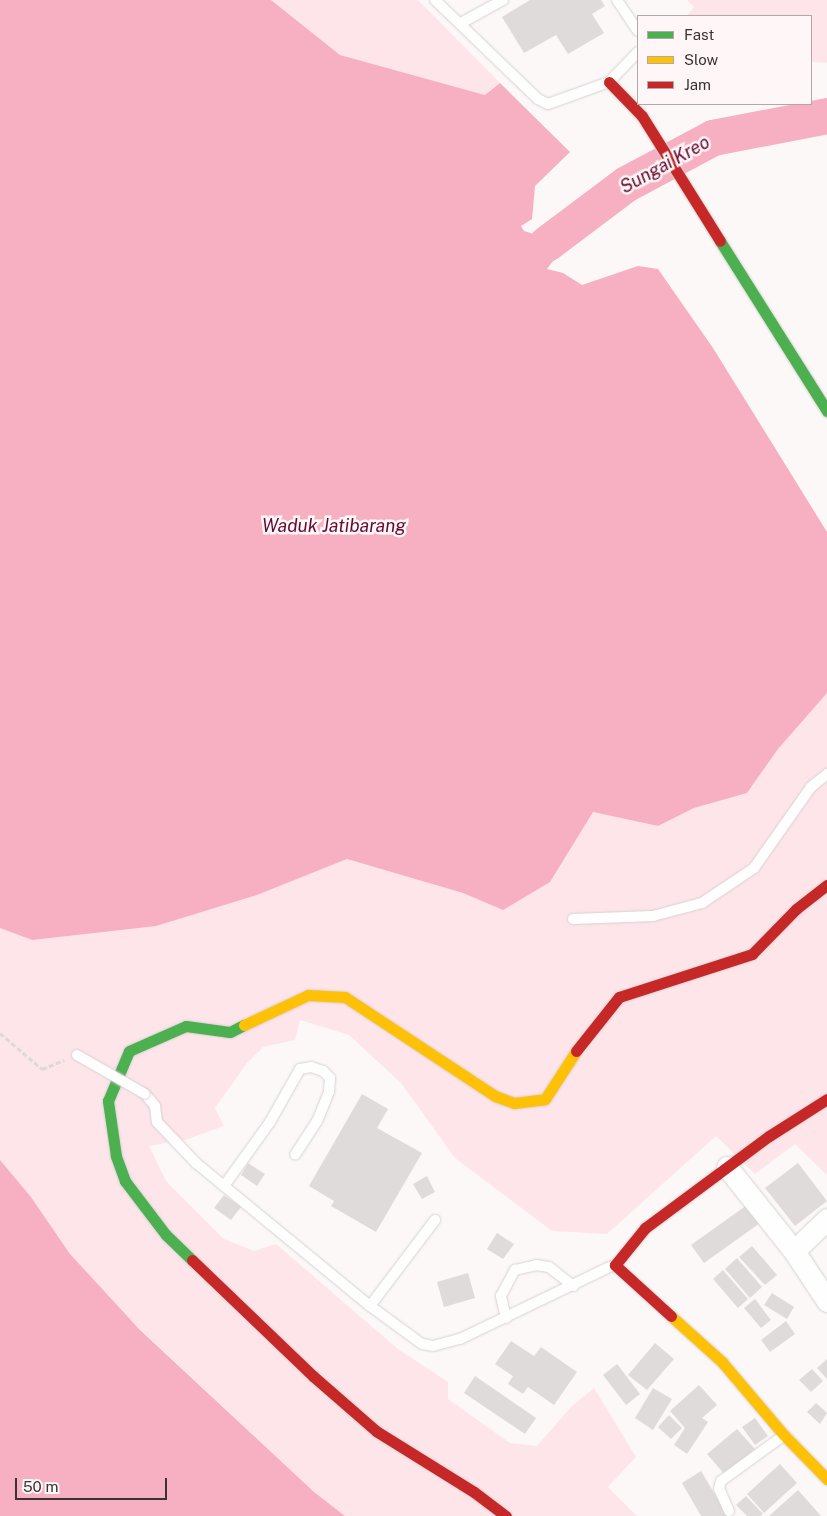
<!DOCTYPE html>
<style>
body{margin:0}
#map{position:relative;width:827px;height:1516px;overflow:hidden;background:#fcf8f8;font-family:"Public Sans",sans-serif}
div>[style]{position:absolute}
.green>*{inset:0;background:#fee5ea}
.water>*{inset:0;background:#f7afc2}
.river>*{height:36px;margin:-18px;padding:0 18px;transform-origin:18px;border-radius:18px;background:#f7afc2}
.building>*{inset:0;background:#e0dbdb}
.path>*{height:3px;margin-top:-1.5px;transform-origin:0;background:repeating-linear-gradient(90deg,#dcd9da 0 5px,transparent 0 7.5px)}
.roads{filter:drop-shadow(0 0 1px #d7d2d2) drop-shadow(0 0 1px #d7d2d2)}
.lane>*{height:10px;margin:-5px;padding:0 5px;transform-origin:5px;border-radius:5px;background:#fffefe}
.street>*{height:21px;margin:-10.5px;padding:0 10.5px;transform-origin:10.5px;border-radius:10.5px;background:#fffefe}
.fast>*{height:11px;margin:-5.5px;padding:0 5.5px;transform-origin:5.5px;border-radius:5.5px;background:#4caf50}
.slow>*{height:11px;margin:-5.5px;padding:0 5.5px;transform-origin:5.5px;border-radius:5.5px;background:#ffc107}
.jam>*{height:11px;margin:-5.5px;padding:0 5.5px;transform-origin:5.5px;border-radius:5.5px;background:#c62828}
.bridges{filter:drop-shadow(0 0 1px #d7d2d2) drop-shadow(0 0 1px #d7d2d2)}
.lane-bridge>*{height:10px;margin:-5px;padding:0 5px;transform-origin:5px;border-radius:5px;background:#fffefe}
span{translate:-50% -50%;white-space:nowrap;text-align:center;line-height:1.15;-webkit-text-stroke:5px #fef6f7;paint-order:stroke}
.water-label{font-size:18px;color:#64092f;font-style:italic}
.legend{position:absolute;left:637px;top:15px;width:175px;height:90px;box-sizing:border-box;background:#fef6f7;border:1px solid #b0a8a9;margin:0;padding:6px 9px;list-style:none;font-size:15px;color:#3a3234}
.legend li{display:flex;align-items:center;gap:10px;height:25px}
.legend b{width:25px;border:1px solid #b0a8a9}
.scale{position:absolute;left:15px;top:1478px;width:152px;height:22px;box-sizing:border-box;border:2px solid #3a3234;border-top:0;padding-left:6px;font-size:15px;line-height:18px;white-space:nowrap;color:#3a3234;-webkit-text-stroke:4px #fef6f7;paint-order:stroke}
</style>
<div id="map">
<div class="green">
<div style="clip-path:polygon(271px 0,418px 0,500px 83px,485px 95px,340px 55px)"></div>
<div style="clip-path:polygon(687px 0,827px 0,827px 63px,811px 62px,811px 16px,687px 16px,694px 7px)"></div>
<div style="clip-path:polygon(827px 693px,827px 1175px,795px 1144px,755px 1174px,716px 1136px,607px 1234px,552px 1231px,455px 1158px,401px 1083px,349px 1035px,300px 1020px,295px 1040px,263px 1047px,247px 1063px,215px 1108px,224px 1126px,185px 1140px,149px 1146px,166px 1181px,224px 1239px,254px 1251px,276px 1244px,398px 1349px,448px 1382px,448px 1399px,510px 1443px,537px 1446px,572px 1406px,594px 1388px,636px 1457px,608px 1487px,637px 1516px,345px 1516px,314px 1492px,125px 1315px,70px 1254px,31px 1197px,0 1160px,0 928px,32px 940px,257px 895px,347px 859px,463px 893px,503px 910px,573px 841px,593px 812px,658px 826px,694px 808px,747px 793px,778px 749px)"></div>
</div>
<div class="water">
<div style="clip-path:polygon(0 0,271px 0,340px 55px,485px 95px,500px 83px,570px 152px,535px 186px,532px 219px,521px 226px,524px 231px,534px 234px,542px 232px,556px 257px,547px 269px,563px 273px,582px 285px,638px 266px,658px 269px,713px 348px,827px 532px,827px 693px,778px 749px,747px 793px,694px 808px,658px 826px,593px 812px,550px 882px,503px 910px,463px 893px,347px 859px,257px 895px,156px 926px,32px 940px,0 928px)"></div>
<div style="clip-path:polygon(0 1160px,31px 1197px,70px 1254px,139px 1329px,314px 1492px,345px 1516px,0 1516px)"></div>
</div>
<div class="river">
<div style="left:547px;top:244px;width:100px;rotate:-36.9deg"></div>
<div style="left:627px;top:184px;width:98px;rotate:-28.1deg"></div>
<div style="left:713px;top:138px;width:116px;rotate:-10.9deg"></div>
</div>
<div class="building">
<div style="clip-path:polygon(530px 0,601px 0,605px 6px,592px 14px,604px 33px,568px 54px,556px 35px,524px 53px,502px 17px)"></div>
<div style="clip-path:polygon(362px 1094px,388px 1109px,377px 1128px,422px 1153px,376px 1232px,331px 1206px,334px 1201px,309px 1186px)"></div>
<div style="clip-path:polygon(248px 1163px,265px 1174px,257px 1186px,241px 1175px)"></div>
<div style="clip-path:polygon(798px 1163px,827px 1201px,795px 1226px,765px 1188px)"></div>
<div style="clip-path:polygon(427px 1176px,435px 1192px,422px 1199px,413px 1184px)"></div>
<div style="clip-path:polygon(224px 1195px,241px 1207px,231px 1220px,214px 1208px)"></div>
<div style="clip-path:polygon(747px 1205px,760px 1223px,704px 1263px,691px 1245px)"></div>
<div style="clip-path:polygon(497px 1233px,514px 1244px,503px 1259px,487px 1249px)"></div>
<div style="clip-path:polygon(752px 1246px,777px 1275px,765px 1285px,739px 1257px)"></div>
<div style="clip-path:polygon(737px 1258px,762px 1287px,750px 1298px,725px 1269px)"></div>
<div style="clip-path:polygon(723px 1270px,748px 1299px,738px 1308px,713px 1279px)"></div>
<div style="clip-path:polygon(468px 1273px,475px 1298px,444px 1307px,437px 1282px)"></div>
<div style="clip-path:polygon(772px 1293px,794px 1307px,787px 1319px,764px 1305px)"></div>
<div style="clip-path:polygon(755px 1299px,771px 1320px,761px 1328px,744px 1308px)"></div>
<div style="clip-path:polygon(786px 1321px,795px 1334px,770px 1352px,761px 1340px)"></div>
<div style="clip-path:polygon(511px 1341px,534px 1356px,541px 1347px,577px 1372px,554px 1405px,528px 1387px,523px 1394px,508px 1384px,513px 1376px,495px 1364px)"></div>
<div style="clip-path:polygon(655px 1343px,674px 1359px,647px 1390px,628px 1375px)"></div>
<div style="clip-path:polygon(827px 1359px,827px 1379px,817px 1368px)"></div>
<div style="clip-path:polygon(617px 1364px,640px 1394px,626px 1405px,603px 1375px)"></div>
<div style="clip-path:polygon(812px 1369px,823px 1381px,811px 1392px,799px 1380px)"></div>
<div style="clip-path:polygon(475px 1376px,536px 1418px,525px 1434px,464px 1393px)"></div>
<div style="clip-path:polygon(699px 1385px,717px 1405px,702px 1418px,708px 1422px,687px 1454px,674px 1445px,685px 1428px,670px 1411px)"></div>
<div style="clip-path:polygon(653px 1388px,672px 1399px,653px 1430px,635px 1418px)"></div>
<div style="clip-path:polygon(816px 1403px,827px 1413px,820px 1424px,807px 1412px)"></div>
<div style="clip-path:polygon(669px 1415px,682px 1428px,671px 1439px,658px 1427px)"></div>
<div style="clip-path:polygon(755px 1418px,768px 1436px,755px 1445px,742px 1427px)"></div>
<div style="clip-path:polygon(737px 1429px,755px 1449px,725px 1475px,707px 1454px)"></div>
<div style="clip-path:polygon(780px 1464px,797px 1483px,764px 1513px,747px 1494px)"></div>
<div style="clip-path:polygon(701px 1471px,728px 1516px,701px 1516px,682px 1483px)"></div>
<div style="clip-path:polygon(798px 1490px,821px 1516px,769px 1516px)"></div>
<div style="clip-path:polygon(746px 1496px,763px 1514px,760px 1516px,747px 1516px,736px 1505px)"></div>
</div>
<div class="path">
<div style="left:0;top:1033px;width:55px;rotate:40.6deg"></div>
<div style="left:42px;top:1069px;width:24px;rotate:-22deg"></div>
</div>
<div class="roads">
<div class="lane">
<div style="left:435px;top:0;width:143px;rotate:43.9deg"></div>
<div style="left:538px;top:99px;width:11px;rotate:27deg"></div>
<div style="left:548px;top:104px;width:65px;rotate:-19.8deg"></div>
<div style="left:609px;top:82px;width:42px;rotate:-46deg"></div>
<div style="left:617px;top:0;width:37px;rotate:56deg"></div>
<div style="left:461px;top:23px;width:48px;rotate:-28.7deg"></div>
<div style="left:573px;top:919px;width:80px;rotate:-2.1deg"></div>
<div style="left:653px;top:916px;width:51px;rotate:-14.9deg"></div>
<div style="left:702px;top:903px;width:63px;rotate:-33.9deg"></div>
<div style="left:754px;top:868px;width:99px;rotate:-54.9deg"></div>
<div style="left:811px;top:787px;width:21px;rotate:-39deg"></div>
<div style="left:145px;top:1094px;width:16px;rotate:50deg"></div>
<div style="left:155px;top:1106px;width:16px;rotate:83deg"></div>
<div style="left:157px;top:1122px;width:57px;rotate:46.4deg"></div>
<div style="left:196px;top:1163px;width:225px;rotate:39.4deg"></div>
<div style="left:370px;top:1306px;width:64px;rotate:36.2deg"></div>
<div style="left:422px;top:1344px;width:11px;rotate:10deg"></div>
<div style="left:433px;top:1346px;width:28px;rotate:-15deg"></div>
<div style="left:460px;top:1339px;width:171px;rotate:-25.7deg"></div>
<div style="left:224px;top:1186px;width:79px;rotate:-54.3deg"></div>
<div style="left:270px;top:1122px;width:61px;rotate:-60.5deg"></div>
<div style="left:300px;top:1069px;width:11px;rotate:-10deg"></div>
<div style="left:311px;top:1067px;width:13px;rotate:18deg"></div>
<div style="left:323px;top:1071px;width:10px;rotate:45deg"></div>
<div style="left:330px;top:1078px;width:14px;rotate:94deg"></div>
<div style="left:329px;top:1092px;width:31px;rotate:112deg"></div>
<div style="left:317px;top:1121px;width:40px;rotate:122.9deg"></div>
<div style="left:370px;top:1306px;width:108px;rotate:-52.9deg"></div>
<div style="left:506px;top:1318px;width:23px;rotate:-103deg"></div>
<div style="left:501px;top:1296px;width:30px;rotate:-62deg"></div>
<div style="left:515px;top:1270px;width:22px;rotate:-13deg"></div>
<div style="left:536px;top:1265px;width:13px;rotate:9deg"></div>
<div style="left:549px;top:1267px;width:31px;rotate:38deg"></div>
<div style="left:729px;top:1511px;width:24px;rotate:-114deg"></div>
<div style="left:719px;top:1489px;width:8px;rotate:-76deg"></div>
<div style="left:721px;top:1481px;width:77px;rotate:-36deg"></div>
</div>
<div class="street">
<div style="left:727px;top:1167px;width:107px;rotate:51.4deg"></div>
<div style="left:794px;top:1251px;width:60px;rotate:56.6deg"></div>
<div style="left:794px;top:1251px;width:46px;rotate:-44.1deg"></div>
</div>
<div class="fast">
<div style="left:720px;top:241px;width:201px;rotate:57.8deg"></div>
<div style="left:192px;top:1260px;width:36px;rotate:-136deg"></div>
<div style="left:166px;top:1235px;width:68px;rotate:-127.2deg"></div>
<div style="left:125px;top:1181px;width:27px;rotate:-110deg"></div>
<div style="left:116px;top:1156px;width:56px;rotate:-98.3deg"></div>
<div style="left:108px;top:1101px;width:54px;rotate:-67.2deg"></div>
<div style="left:129px;top:1051px;width:62px;rotate:-23.7deg"></div>
<div style="left:186px;top:1026px;width:44px;rotate:7.8deg"></div>
<div style="left:230px;top:1032px;width:16px;rotate:-27deg"></div>
</div>
<div class="slow">
<div style="left:244px;top:1025px;width:71px;rotate:-25.1deg"></div>
<div style="left:308px;top:995px;width:37px;rotate:3deg"></div>
<div style="left:345px;top:997px;width:180px;rotate:33.4deg"></div>
<div style="left:495px;top:1096px;width:20px;rotate:20deg"></div>
<div style="left:514px;top:1103px;width:31px;rotate:-7deg"></div>
<div style="left:545px;top:1099px;width:57px;rotate:-57.1deg"></div>
<div style="left:671px;top:1316px;width:69px;rotate:42deg"></div>
<div style="left:722px;top:1362px;width:96px;rotate:49.7deg"></div>
<div style="left:784px;top:1435px;width:62px;rotate:45.7deg"></div>
</div>
<div class="jam">
<div style="left:609px;top:82px;width:47px;rotate:45.9deg"></div>
<div style="left:642px;top:116px;width:147px;rotate:58deg"></div>
<div style="left:576px;top:1051px;width:69px;rotate:-51.5deg"></div>
<div style="left:619px;top:997px;width:140px;rotate:-17.9deg"></div>
<div style="left:752px;top:954px;width:63px;rotate:-45.6deg"></div>
<div style="left:796px;top:909px;width:39px;rotate:-38deg"></div>
<div style="left:192px;top:1260px;width:168px;rotate:43.8deg"></div>
<div style="left:313px;top:1376px;width:84px;rotate:41.1deg"></div>
<div style="left:376px;top:1431px;width:115px;rotate:31.9deg"></div>
<div style="left:474px;top:1492px;width:40px;rotate:37deg"></div>
<div style="left:671px;top:1316px;width:76px;rotate:-137.7deg"></div>
<div style="left:615px;top:1265px;width:48px;rotate:-51deg"></div>
<div style="left:645px;top:1228px;width:154px;rotate:-36.6deg"></div>
<div style="left:769px;top:1136px;width:69px;rotate:-32.5deg"></div>
</div>
</div>
<div class="bridges">
<div class="lane-bridge">
<div style="left:77px;top:1055px;width:78px;rotate:29.8deg"></div>
</div>
</div>
<div class="water-label">
<span style="left:665px;top:165px;rotate:-29deg">Sungai Kreo</span>
<span style="left:334px;top:526px">Waduk Jatibarang</span>
</div>
<ul class="legend">
<li><b style="height:6px;background:#4caf50"></b>Fast</li>
<li><b style="height:6px;background:#ffc107"></b>Slow</li>
<li><b style="height:6px;background:#c62828"></b>Jam</li>
</ul>
<div class="scale">50 m</div>
</div>
